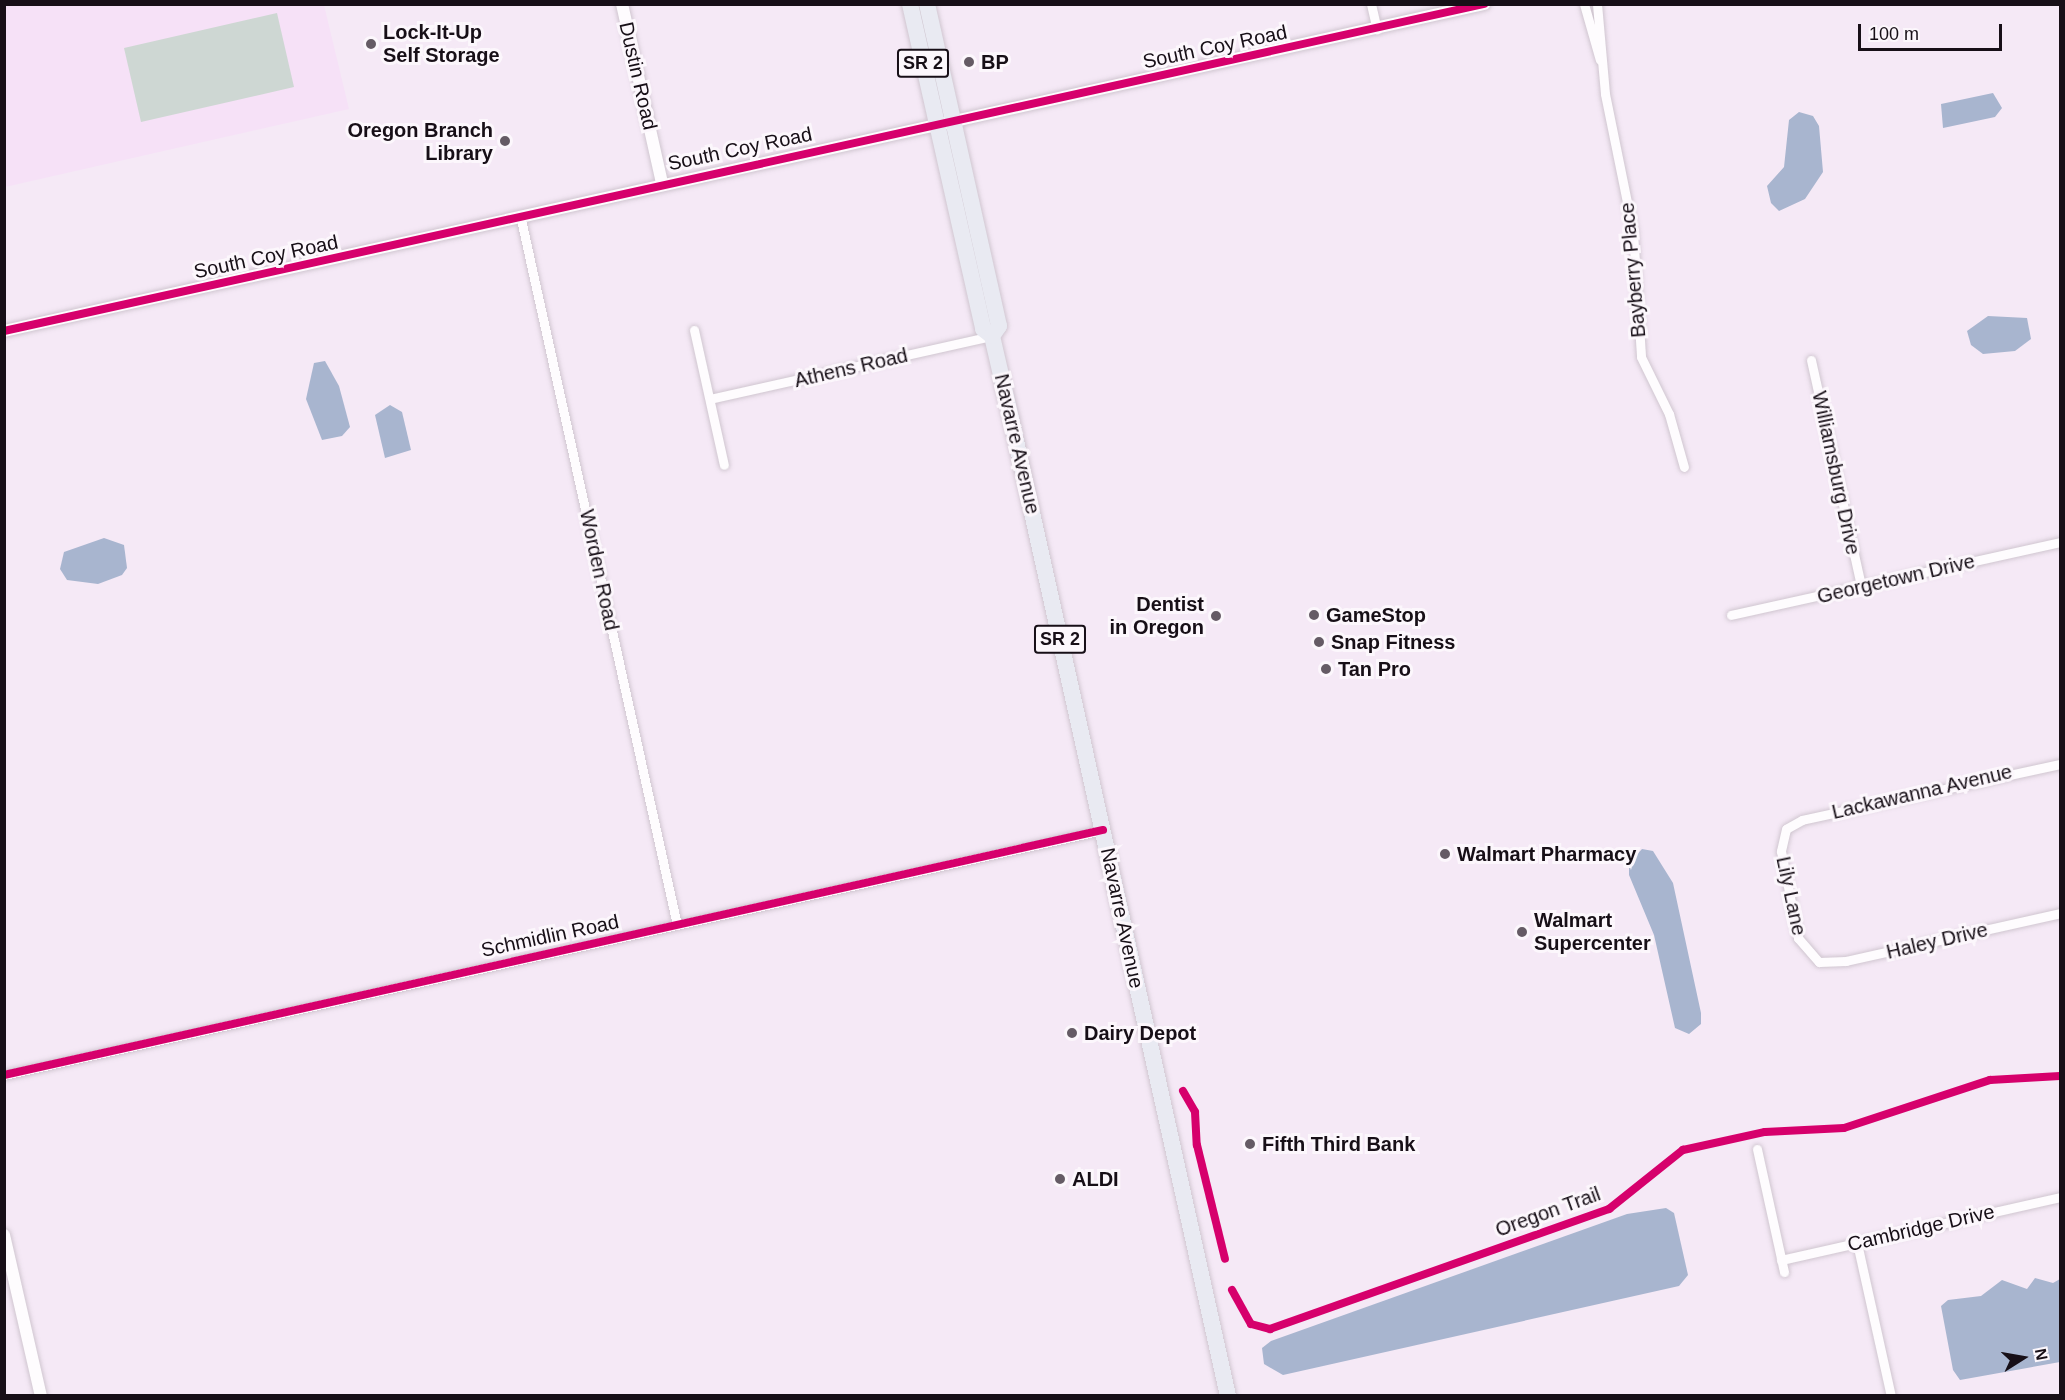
<!DOCTYPE html>
<style>
body{margin:0}
#map{position:relative;width:2065px;height:1400px;overflow:hidden;background:#f5e9f6;font-family:Arial,sans-serif}
div>[style]{position:absolute}
.built>*{inset:0;background:#f6e1f7}
.green>*{inset:0;background:#ced7d3}
.water>*{inset:0;background:#a8b5cf}
.roads{filter:drop-shadow(0 0 2px #d0c6d0) drop-shadow(0 0 2px #d0c6d0)}
.minor>*{height:9px;margin:-4.5px;padding:0 4.5px;transform-origin:4.5px;border-radius:4.5px;background:#fefcfe}
.tertiary>*{height:12px;margin:-6px;padding:0 6px;transform-origin:6px;border-radius:6px;background:#fefcfe}
.trunk>*{height:16px;margin:-8px;padding:0 8px;transform-origin:8px;border-radius:8px;background:#e9eaf2}
.cycleway>*{height:8px;margin:-4px;padding:0 4px;transform-origin:4px;border-radius:4px;background:#d6006c}
.dots>*{width:16px;height:16px;translate:-50% -50%;box-sizing:border-box;border:3px solid #fcf7fc;border-radius:50%}
span{translate:-50% -50%;white-space:nowrap;text-align:center;line-height:1.15;-webkit-text-stroke:6px #fcf7fc;paint-order:stroke}
.shield-label span{padding:2px 4px;background:#fcf7fc;border:2px solid;border-radius:4px;-webkit-text-stroke-width:0}
.shield-label{font-size:18px;color:#170f17;font-weight:700}
.poi-label{font-size:20px;color:#170f17;font-weight:700}
.left{translate:0 -50%;text-align:left}
.right{translate:-100% -50%;text-align:right}
.street-label{font-size:20px;color:#170f17}
.frame{position:absolute;inset:0;border:6px solid #170f17;pointer-events:none}
.north{position:absolute;left:1993px;top:1328px;width:60px;height:60px;-webkit-text-stroke:4px #fcf7fc;paint-order:stroke;rotate:79deg;font-size:16px;font-weight:700;line-height:24px;text-align:center;color:#170f17}
.north::after{content:'';display:block;margin:auto;width:21px;height:27px;background:#170f17;clip-path:polygon(50% 0,100% 100%,50% 72%,0 100%)}
.scale{position:absolute;left:1858px;top:24px;width:144px;height:27px;box-sizing:border-box;border:3px solid #170f17;border-top:0;padding-left:8px;font-size:18px;line-height:21px;white-space:nowrap;color:#170f17;-webkit-text-stroke:4px #fcf7fc;paint-order:stroke}
</style>
<div id="map">
<div class="built">
<div style="clip-path:polygon(4px 5px,324px 5px,349px 109px,5px 187px)"></div>
</div>
<div class="green">
<div style="clip-path:polygon(277px 13px,294px 87px,141px 122px,124px 48px)"></div>
</div>
<div class="water">
<div style="clip-path:polygon(1993px 93px,2002px 108px,1995px 117px,1943px 128px,1941px 104px)"></div>
<div style="clip-path:polygon(1799px 112px,1813px 116px,1819px 126px,1823px 172px,1805px 199px,1779px 211px,1771px 203px,1767px 186px,1784px 167px,1789px 120px)"></div>
<div style="clip-path:polygon(1988px 316px,2027px 318px,2031px 339px,2015px 351px,1983px 354px,1971px 345px,1967px 331px)"></div>
<div style="clip-path:polygon(325px 361px,339px 386px,350px 427px,342px 436px,322px 440px,306px 399px,314px 363px)"></div>
<div style="clip-path:polygon(390px 405px,402px 412px,411px 450px,385px 458px,375px 415px)"></div>
<div style="clip-path:polygon(104px 538px,124px 545px,127px 568px,122px 575px,98px 584px,67px 580px,60px 569px,64px 552px)"></div>
<div style="clip-path:polygon(1642px 849px,1653px 851px,1673px 883px,1701px 1013px,1701px 1024px,1689px 1034px,1675px 1028px,1654px 935px,1629px 875px,1629px 863px)"></div>
<div style="clip-path:polygon(1666px 1208px,1674px 1213px,1688px 1275px,1679px 1286px,1283px 1375px,1264px 1364px,1262px 1348px,1271px 1341px,1627px 1214px)"></div>
<div style="clip-path:polygon(2035px 1278px,2053px 1283px,2060px 1279px,2060px 1362px,1960px 1380px,1953px 1370px,1941px 1306px,1948px 1300px,1981px 1296px,2002px 1280px,2027px 1289px)"></div>
</div>
<div class="roads">
<div class="minor">
<div style="left:1371px;top:4px;width:26px;rotate:77deg"></div>
<div style="left:1584px;top:4px;width:58px;rotate:74.1deg"></div>
<div style="left:1597px;top:4px;width:90px;rotate:84.9deg"></div>
<div style="left:1605px;top:94px;width:141px;rotate:78.5deg"></div>
<div style="left:1633px;top:232px;width:125px;rotate:86.3deg"></div>
<div style="left:1641px;top:357px;width:64px;rotate:63.8deg"></div>
<div style="left:1669px;top:414px;width:55px;rotate:74.2deg"></div>
<div style="left:520px;top:215px;width:727px;rotate:77.53deg"></div>
<div style="left:694px;top:330px;width:138px;rotate:77.5deg"></div>
<div style="left:1811px;top:360px;width:231px;rotate:77.5deg"></div>
<div style="left:710px;top:399px;width:289px;rotate:-12.6deg"></div>
<div style="left:1731px;top:615px;width:337px;rotate:-12.5deg"></div>
<div style="left:2060px;top:764px;width:264px;rotate:167.8deg"></div>
<div style="left:1802px;top:820px;width:18px;rotate:151deg"></div>
<div style="left:1786px;top:829px;width:23px;rotate:103deg"></div>
<div style="left:1781px;top:851px;width:89px;rotate:78.9deg"></div>
<div style="left:1798px;top:938px;width:32px;rotate:49deg"></div>
<div style="left:1819px;top:962px;width:27px;rotate:-2deg"></div>
<div style="left:1846px;top:961px;width:219px;rotate:-12.6deg"></div>
<div style="left:4px;top:1075px;width:1126px;rotate:-12.57deg"></div>
<div style="left:1757px;top:1149px;width:126px;rotate:77.6deg"></div>
<div style="left:1857px;top:1243px;width:157px;rotate:77.5deg"></div>
<div style="left:1781px;top:1260px;width:286px;rotate:-12.7deg"></div>
</div>
<div class="tertiary">
<div style="left:622px;top:4px;width:183px;rotate:77.4deg"></div>
<div style="left:4px;top:331px;width:1516px;rotate:-12.46deg"></div>
<div style="left:4px;top:1235px;width:165px;rotate:77.1deg"></div>
</div>
<div class="trunk">
<div style="left:910px;top:4px;width:333px;rotate:77.3deg"></div>
<div style="left:983px;top:329px;width:11px;rotate:38deg"></div>
<div style="left:992px;top:336px;width:84px;rotate:77deg"></div>
<div style="left:1011px;top:418px;width:1002px;rotate:77.49deg"></div>
<div style="left:927px;top:4px;width:330px;rotate:77.4deg"></div>
<div style="left:999px;top:326px;width:12px;rotate:125deg"></div>
</div>
</div>
<div class="cycleway">
<div style="left:4px;top:331px;width:1516px;rotate:-12.46deg"></div>
<div style="left:4px;top:1075px;width:1126px;rotate:-12.57deg"></div>
<div style="left:1183px;top:1091px;width:24px;rotate:60deg"></div>
<div style="left:1195px;top:1112px;width:33px;rotate:87deg"></div>
<div style="left:1197px;top:1145px;width:117px;rotate:76.2deg"></div>
<div style="left:1232px;top:1290px;width:39px;rotate:61deg"></div>
<div style="left:1251px;top:1324px;width:20px;rotate:15deg"></div>
<div style="left:1270px;top:1329px;width:360px;rotate:-19.5deg"></div>
<div style="left:1609px;top:1209px;width:95px;rotate:-38.6deg"></div>
<div style="left:1683px;top:1150px;width:84px;rotate:-12.4deg"></div>
<div style="left:1765px;top:1132px;width:79px;rotate:-2.9deg"></div>
<div style="left:1844px;top:1128px;width:154px;rotate:-18.2deg"></div>
<div style="left:1990px;top:1080px;width:70px;rotate:-3.3deg"></div>
</div>
<div class="dots">
<div style="left:371px;top:44px;background:#655b65"></div>
<div style="left:969px;top:62px;background:#655b65"></div>
<div style="left:505px;top:141px;background:#655b65"></div>
<div style="left:1314px;top:615px;background:#655b65"></div>
<div style="left:1216px;top:616px;background:#655b65"></div>
<div style="left:1319px;top:642px;background:#655b65"></div>
<div style="left:1326px;top:669px;background:#655b65"></div>
<div style="left:1445px;top:854px;background:#655b65"></div>
<div style="left:1522px;top:932px;background:#655b65"></div>
<div style="left:1072px;top:1033px;background:#655b65"></div>
<div style="left:1250px;top:1144px;background:#655b65"></div>
<div style="left:1060px;top:1179px;background:#655b65"></div>
</div>
<div class="shield-label">
<span style="left:923px;top:63px">SR 2</span>
<span style="left:1060px;top:639px">SR 2</span>
</div>
<div class="poi-label">
<span class="left" style="left:383px;top:44px">Lock-It-Up<br>Self Storage</span>
<span class="left" style="left:981px;top:62px">BP</span>
<span class="right" style="left:493px;top:142px">Oregon Branch<br>Library</span>
<span class="right" style="left:1204px;top:616px">Dentist<br>in Oregon</span>
<span class="left" style="left:1326px;top:615px">GameStop</span>
<span class="left" style="left:1331px;top:642px">Snap Fitness</span>
<span class="left" style="left:1338px;top:669px">Tan Pro</span>
<span class="left" style="left:1457px;top:854px">Walmart Pharmacy</span>
<span class="left" style="left:1534px;top:932px">Walmart<br>Supercenter</span>
<span class="left" style="left:1084px;top:1033px">Dairy Depot</span>
<span class="left" style="left:1262px;top:1144px">Fifth Third Bank</span>
<span class="left" style="left:1072px;top:1179px">ALDI</span>
</div>
<div class="street-label">
<span style="left:1215px;top:47px;rotate:-12deg">South Coy Road</span>
<span style="left:638px;top:76px;rotate:77deg">Dustin Road</span>
<span style="left:740px;top:149px;rotate:-12deg">South Coy Road</span>
<span style="left:266px;top:257px;rotate:-12deg">South Coy Road</span>
<span style="left:1633px;top:270px;rotate:-95deg">Bayberry Place</span>
<span style="left:851px;top:368px;rotate:-13deg">Athens Road</span>
<span style="left:1017px;top:444px;rotate:77deg">Navarre Avenue</span>
<span style="left:1836px;top:473px;rotate:78deg">Williamsburg Drive</span>
<span style="left:599px;top:570px;rotate:78deg">Worden Road</span>
<span style="left:1896px;top:579px;rotate:-13deg">Georgetown Drive</span>
<span style="left:1922px;top:792px;rotate:-13deg">Lackawanna Avenue</span>
<span style="left:1791px;top:896px;rotate:78deg">Lily Lane</span>
<span style="left:1122px;top:918px;rotate:78deg">Navarre Avenue</span>
<span style="left:550px;top:936px;rotate:-12deg">Schmidlin Road</span>
<span style="left:1937px;top:941px;rotate:-13deg">Haley Drive</span>
<span style="left:1548px;top:1212px;rotate:-20deg">Oregon Trail</span>
<span style="left:1921px;top:1228px;rotate:-13deg">Cambridge Drive</span>
</div>
<div class="frame"></div>
<div class="north">N</div>
<div class="scale">100 m</div>
</div>
